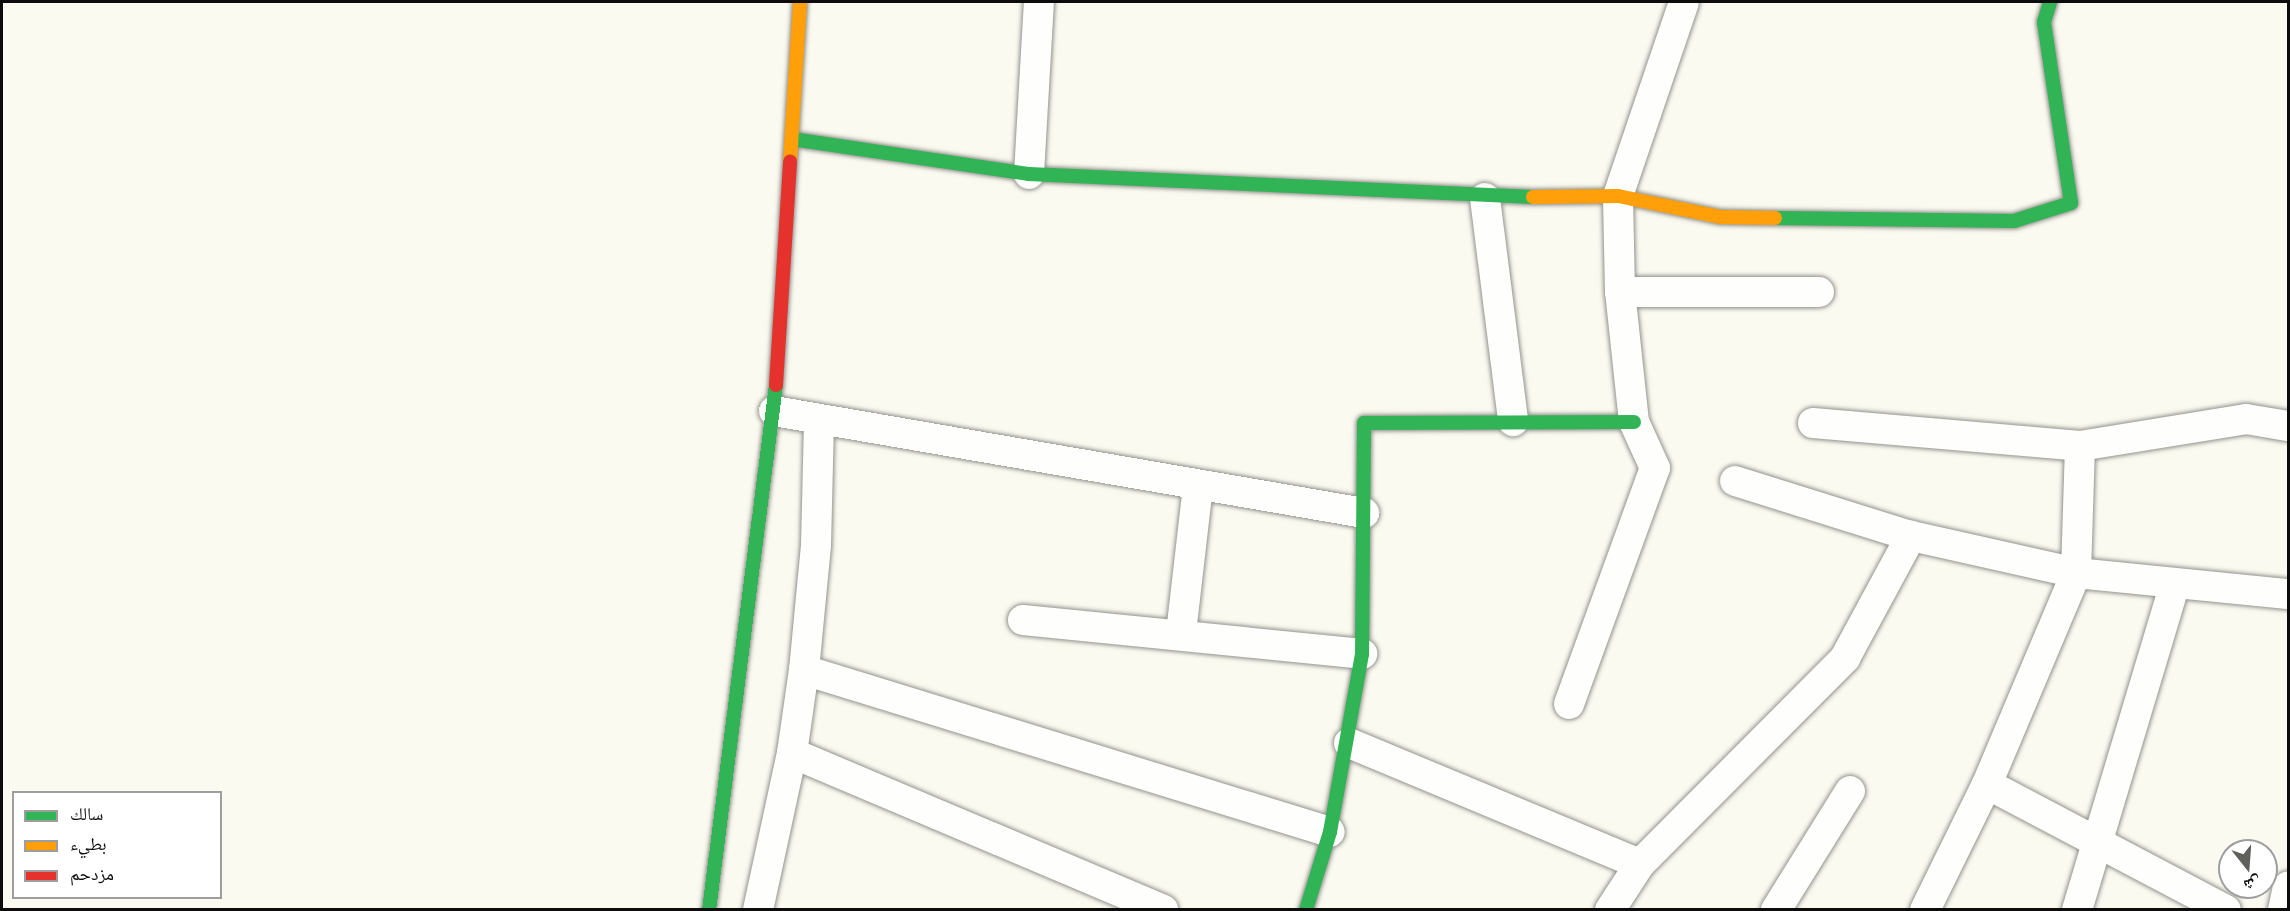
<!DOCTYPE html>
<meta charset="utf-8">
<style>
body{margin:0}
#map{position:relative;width:2290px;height:911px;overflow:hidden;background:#fafaf0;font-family:"Noto Serif","Noto Naskh Arabic",serif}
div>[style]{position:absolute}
.roads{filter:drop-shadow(0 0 2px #93938f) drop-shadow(0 0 2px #93938f)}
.street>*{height:30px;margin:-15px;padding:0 15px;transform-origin:15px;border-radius:15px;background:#fefefd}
.fast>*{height:14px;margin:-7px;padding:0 7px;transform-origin:7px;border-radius:7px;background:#30b455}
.slow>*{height:14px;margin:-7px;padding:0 7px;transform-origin:7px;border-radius:7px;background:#ff9f0a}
.jam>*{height:14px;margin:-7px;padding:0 7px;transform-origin:7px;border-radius:7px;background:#e5322d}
span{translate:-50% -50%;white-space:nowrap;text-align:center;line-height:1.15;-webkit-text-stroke:6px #fff;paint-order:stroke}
.frame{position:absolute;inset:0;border:3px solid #0c0c0c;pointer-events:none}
.legend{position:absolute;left:12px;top:791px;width:210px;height:108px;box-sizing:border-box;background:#fff;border:2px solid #9e9e9e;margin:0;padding:8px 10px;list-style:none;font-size:18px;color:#0c0c0c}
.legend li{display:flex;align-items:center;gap:12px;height:30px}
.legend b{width:30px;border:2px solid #9e9e9e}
.north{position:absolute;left:2218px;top:839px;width:60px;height:60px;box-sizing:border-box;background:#fff;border:2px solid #9e9e9e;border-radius:50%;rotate:163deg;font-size:16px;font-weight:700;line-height:24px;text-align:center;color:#0c0c0c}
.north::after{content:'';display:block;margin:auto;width:21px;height:27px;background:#5f5f5c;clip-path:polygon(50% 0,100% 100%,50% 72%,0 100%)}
</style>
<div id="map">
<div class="roads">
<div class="street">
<div style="left:1029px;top:174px;width:172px;rotate:-86.7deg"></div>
<div style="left:1485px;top:198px;width:225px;rotate:82.8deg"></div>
<div style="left:1620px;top:292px;width:199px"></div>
<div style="left:774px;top:411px;width:599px;rotate:9.81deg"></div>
<div style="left:1813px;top:423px;width:268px;rotate:4.9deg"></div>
<div style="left:2080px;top:446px;width:168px;rotate:-9.2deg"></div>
<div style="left:2246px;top:419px;width:43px;rotate:9.5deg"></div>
<div style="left:1735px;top:481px;width:184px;rotate:17.4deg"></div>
<div style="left:1911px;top:536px;width:169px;rotate:12.6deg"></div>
<div style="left:2076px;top:573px;width:213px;rotate:5.7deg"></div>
<div style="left:1023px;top:620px;width:341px;rotate:5.7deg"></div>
<div style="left:1181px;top:633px;width:149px;rotate:-83.4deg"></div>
<div style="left:804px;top:670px;width:550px;rotate:17.12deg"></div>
<div style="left:1569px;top:704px;width:251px;rotate:-70deg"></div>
<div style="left:1655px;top:468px;width:51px;rotate:-114.5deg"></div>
<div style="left:1634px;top:422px;width:131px;rotate:-96.1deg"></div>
<div style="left:1620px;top:292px;width:96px;rotate:-91.2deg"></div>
<div style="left:1618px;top:196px;width:205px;rotate:-71.2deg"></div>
<div style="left:1349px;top:743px;width:315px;rotate:22.6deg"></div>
<div style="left:792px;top:753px;width:403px;rotate:22.9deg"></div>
<div style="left:1987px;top:784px;width:270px;rotate:27.8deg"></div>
<div style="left:758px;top:910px;width:161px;rotate:-77.8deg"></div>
<div style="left:792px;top:753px;width:84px;rotate:-81.8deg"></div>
<div style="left:804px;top:670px;width:126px;rotate:-84.5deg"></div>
<div style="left:816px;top:545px;width:126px;rotate:-88.6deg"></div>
<div style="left:1610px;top:910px;width:55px;rotate:-56.9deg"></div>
<div style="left:1640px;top:864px;width:291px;rotate:-45.1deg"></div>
<div style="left:1845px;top:658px;width:139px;rotate:-61.6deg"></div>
<div style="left:1776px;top:910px;width:140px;rotate:-58.1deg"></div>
<div style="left:1925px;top:910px;width:140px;rotate:-63.8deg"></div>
<div style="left:1987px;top:784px;width:229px;rotate:-67.1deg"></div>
<div style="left:2076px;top:573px;width:127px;rotate:-88.2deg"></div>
<div style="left:2077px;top:910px;width:340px;rotate:-73.3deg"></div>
<div style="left:2283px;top:910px;width:24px;rotate:-78deg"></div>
</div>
<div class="fast">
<div style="left:792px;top:139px;width:240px;rotate:8.4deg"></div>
<div style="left:1029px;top:174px;width:505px;rotate:2.61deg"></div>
<div style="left:1775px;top:218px;width:239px;rotate:0.7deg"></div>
<div style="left:2014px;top:221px;width:60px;rotate:-17.5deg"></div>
<div style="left:2071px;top:203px;width:183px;rotate:-98.5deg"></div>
<div style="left:2044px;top:22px;width:21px;rotate:-73deg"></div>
<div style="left:709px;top:910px;width:529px;rotate:-82.73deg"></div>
<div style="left:1306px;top:910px;width:82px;rotate:-72.9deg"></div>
<div style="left:1330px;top:832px;width:181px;rotate:-79.8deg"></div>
<div style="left:1362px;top:654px;width:231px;rotate:-89.5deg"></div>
<div style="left:1364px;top:423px;width:270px;rotate:-0.2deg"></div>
</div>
<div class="slow">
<div style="left:790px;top:161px;width:159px;rotate:-86.4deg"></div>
<div style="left:1533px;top:197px;width:85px;rotate:-0.7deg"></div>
<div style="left:1618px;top:196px;width:104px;rotate:11.6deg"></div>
<div style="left:1720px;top:217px;width:55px;rotate:1deg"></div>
</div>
<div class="jam">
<div style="left:776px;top:385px;width:224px;rotate:-86.4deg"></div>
</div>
</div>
<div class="frame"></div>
<ul class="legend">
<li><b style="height:8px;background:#30b455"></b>سالك</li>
<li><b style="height:8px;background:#ff9f0a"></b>بطيء</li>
<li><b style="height:8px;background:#e5322d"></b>مزدحم</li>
</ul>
<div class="north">ش</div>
</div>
